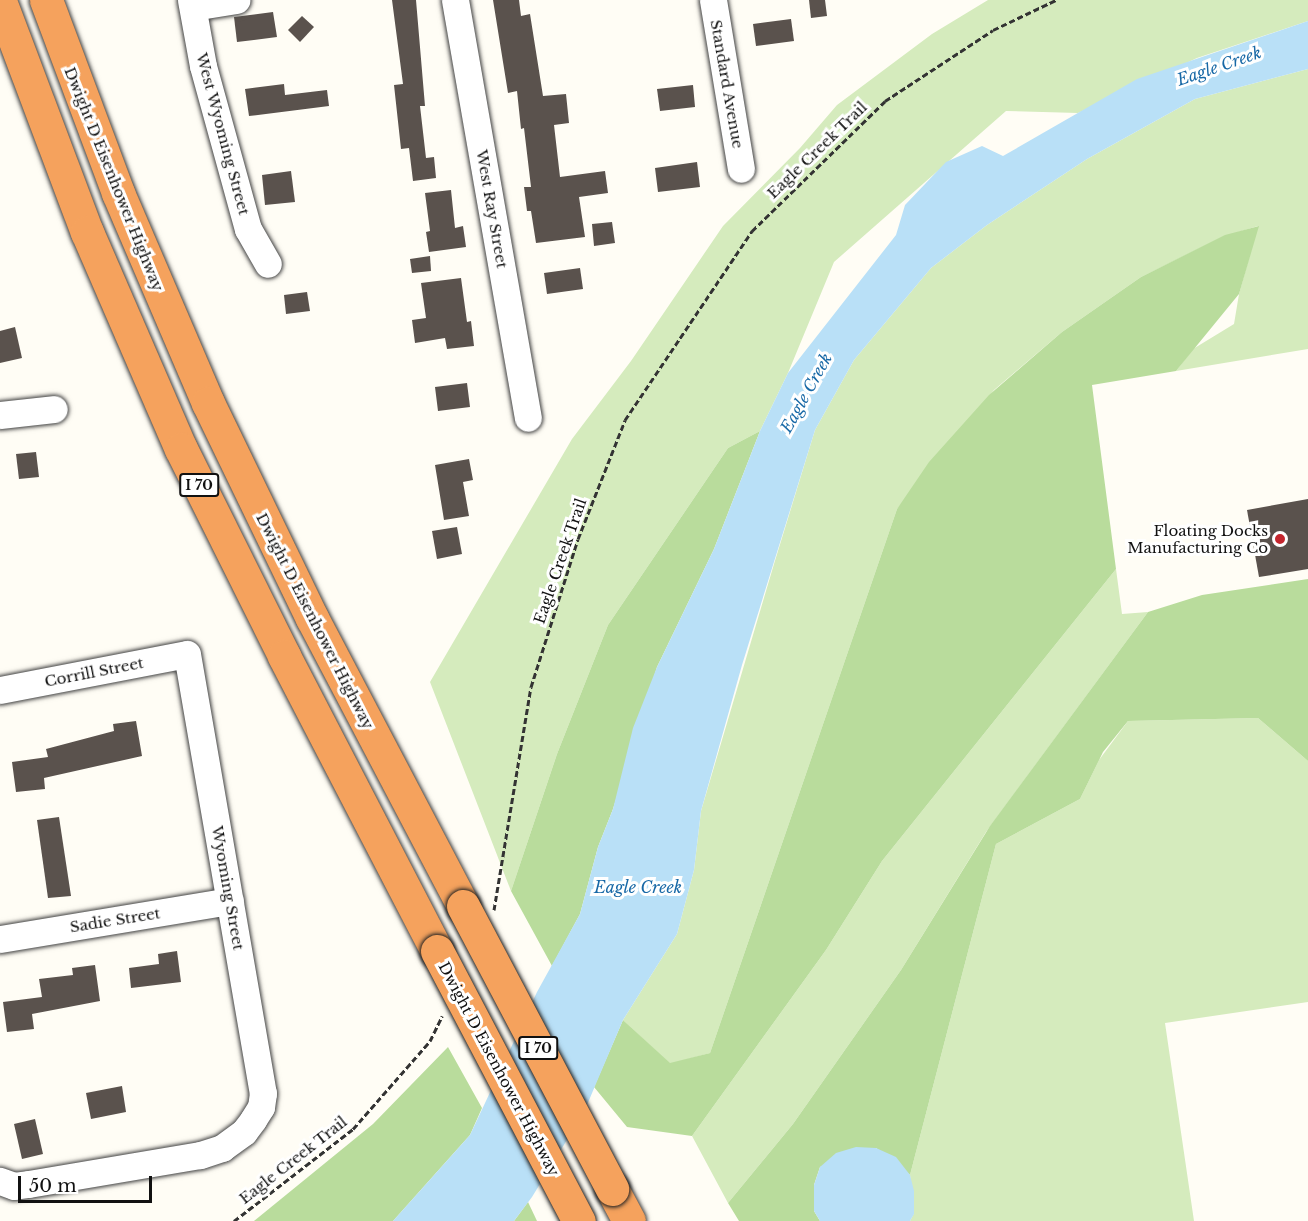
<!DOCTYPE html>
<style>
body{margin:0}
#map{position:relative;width:1308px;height:1221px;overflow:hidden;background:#fffdf5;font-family:"Libre Baskerville",serif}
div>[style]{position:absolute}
.green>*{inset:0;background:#d5ebbd}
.forest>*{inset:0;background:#b9dc9c}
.water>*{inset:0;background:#b9e0f7}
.building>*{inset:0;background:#5a524d}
.path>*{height:3px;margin-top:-1.5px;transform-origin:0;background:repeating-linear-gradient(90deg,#333 0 6px,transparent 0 9px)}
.roads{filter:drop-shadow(0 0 2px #444) drop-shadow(0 0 2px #444)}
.minor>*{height:27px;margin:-13.5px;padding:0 13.5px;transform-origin:13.5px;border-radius:13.5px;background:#fff}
.highway>*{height:33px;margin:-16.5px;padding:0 16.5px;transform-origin:16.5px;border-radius:16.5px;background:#f5a25d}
.bridges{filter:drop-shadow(0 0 2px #222) drop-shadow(0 0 2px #222)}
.highway-bridge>*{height:33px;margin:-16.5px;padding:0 16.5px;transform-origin:16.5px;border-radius:16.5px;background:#f5a25d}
.dots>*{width:16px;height:16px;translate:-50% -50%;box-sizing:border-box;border:3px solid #fff;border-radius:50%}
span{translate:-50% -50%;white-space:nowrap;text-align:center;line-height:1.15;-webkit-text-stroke:6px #fff;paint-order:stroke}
.shield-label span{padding:2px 4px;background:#fff;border:2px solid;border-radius:4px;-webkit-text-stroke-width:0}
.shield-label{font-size:14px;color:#111;font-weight:700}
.street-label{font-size:15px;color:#111}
.poi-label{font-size:15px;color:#111}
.right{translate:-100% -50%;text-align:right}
.water-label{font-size:16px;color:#1768a6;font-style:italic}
.scale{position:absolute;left:18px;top:1176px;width:134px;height:27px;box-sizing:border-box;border:3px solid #111;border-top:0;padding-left:8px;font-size:18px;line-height:21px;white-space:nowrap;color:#111;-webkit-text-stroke:4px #fff;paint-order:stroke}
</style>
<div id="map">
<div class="green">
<div style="clip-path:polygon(988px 0,1308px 0,1308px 21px,1197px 58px,1078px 113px,1006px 111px,834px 262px,788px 373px,760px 431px,728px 448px,608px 625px,557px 754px,511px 891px,430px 682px,572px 439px,631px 361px,723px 226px,800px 148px,837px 105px,932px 34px)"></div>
<div style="clip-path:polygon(1308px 69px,1308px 349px,1176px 371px,1193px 349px,1234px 324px,1239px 294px,1258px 226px,1225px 236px,1141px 277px,1062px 332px,994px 390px,897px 509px,710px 1053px,670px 1064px,623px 1020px,677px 934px,694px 870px,701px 811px,774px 564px,815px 430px,854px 360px,931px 268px,987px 225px,1087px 159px,1195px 99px)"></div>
<div style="clip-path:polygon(1116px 569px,1122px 614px,1148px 612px,986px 832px,901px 970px,793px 1124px,728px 1203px,692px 1136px,826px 950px,882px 861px)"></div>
<div style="clip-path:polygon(1258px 718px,1308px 761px,1308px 1002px,1165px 1023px,1194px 1221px,910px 1221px,914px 1213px,910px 1175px,996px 844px,1080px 799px,1099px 760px,1128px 721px)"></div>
</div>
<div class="forest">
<div style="clip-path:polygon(1259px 226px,1239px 294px,1176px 371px,1092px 385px,1116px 569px,882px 861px,826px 950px,692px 1136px,627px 1127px,594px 1087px,623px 1020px,670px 1063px,710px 1053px,897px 509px,929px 462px,989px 395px,1062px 332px,1141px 277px,1225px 235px)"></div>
<div style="clip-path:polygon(760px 431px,714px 549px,657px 667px,613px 809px,598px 847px,580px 914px,552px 966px,511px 891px,557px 754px,608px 625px,728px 448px)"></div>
<div style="clip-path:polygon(1308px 579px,1308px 761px,1258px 718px,1128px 721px,1103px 752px,1080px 799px,996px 844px,910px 1175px,876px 1148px,820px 1167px,814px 1185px,814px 1211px,820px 1221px,739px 1221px,728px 1203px,793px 1124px,901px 970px,990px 826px,1148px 612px,1202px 595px)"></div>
<div style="clip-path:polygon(448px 1047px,482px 1108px,470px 1135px,393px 1221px,254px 1221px,373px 1124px)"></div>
<div style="clip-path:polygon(528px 1202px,537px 1221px,514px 1221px)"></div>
</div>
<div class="water">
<div style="clip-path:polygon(1308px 21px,1308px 69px,1195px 99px,1087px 159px,987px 225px,931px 268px,854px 360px,815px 430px,742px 665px,701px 811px,694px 870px,677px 934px,623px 1020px,584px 1112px,532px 1197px,514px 1221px,393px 1221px,470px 1135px,537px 992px,580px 914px,598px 847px,613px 809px,633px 728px,657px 667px,714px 549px,760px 431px,788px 373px,896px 235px,905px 205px,946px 162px,982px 146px,1003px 156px,1137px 79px)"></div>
<div style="clip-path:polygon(856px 1147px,876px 1148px,896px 1157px,910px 1175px,914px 1191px,914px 1214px,910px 1221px,820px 1221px,814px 1211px,814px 1185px,820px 1167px,836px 1153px)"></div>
</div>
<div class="building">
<div style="clip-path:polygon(392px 0,416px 0,425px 106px,420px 106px,426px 158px,434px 157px,436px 178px,413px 181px,409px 148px,401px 149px,394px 85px,403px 84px)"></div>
<div style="clip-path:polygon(493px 0,519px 0,521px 16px,530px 14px,543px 96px,566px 94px,569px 123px,554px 125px,560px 177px,605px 171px,608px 193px,579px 197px,585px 237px,536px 243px,531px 211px,527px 211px,524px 187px,531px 187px,524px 128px,521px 129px,517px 91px,508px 93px)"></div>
<div style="clip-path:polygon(809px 0,825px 0,827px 16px,811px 18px)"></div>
<div style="clip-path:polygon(273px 12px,277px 37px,237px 42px,234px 17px)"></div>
<div style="clip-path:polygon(302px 16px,314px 27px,300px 42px,288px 30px)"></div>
<div style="clip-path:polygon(791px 19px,794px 41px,756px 46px,753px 24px)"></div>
<div style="clip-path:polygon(284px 84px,285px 95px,327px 90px,329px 106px,249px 116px,245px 89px)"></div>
<div style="clip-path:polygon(693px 85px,695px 107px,660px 111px,657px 89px)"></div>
<div style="clip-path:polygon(697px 162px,700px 187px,658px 192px,655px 168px)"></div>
<div style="clip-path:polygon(291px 171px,295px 202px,265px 205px,262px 175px)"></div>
<div style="clip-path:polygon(451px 190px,455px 228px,463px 226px,466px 247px,429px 252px,426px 232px,430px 231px,425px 193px)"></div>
<div style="clip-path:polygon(612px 222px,615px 243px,594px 246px,592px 224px)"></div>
<div style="clip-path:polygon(430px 256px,431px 271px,412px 273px,410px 259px)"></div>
<div style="clip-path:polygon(580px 268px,583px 289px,547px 294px,544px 273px)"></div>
<div style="clip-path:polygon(461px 278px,467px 322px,471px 321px,474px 346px,447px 349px,445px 338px,415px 343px,412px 320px,426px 318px,421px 283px)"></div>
<div style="clip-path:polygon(307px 292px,310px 311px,286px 314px,284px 295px)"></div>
<div style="clip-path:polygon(15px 327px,22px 358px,0 363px,0 331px)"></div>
<div style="clip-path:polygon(467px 383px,470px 407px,438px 411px,435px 387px)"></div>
<div style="clip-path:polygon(36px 452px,39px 477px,19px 479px,16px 454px)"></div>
<div style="clip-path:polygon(469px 459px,473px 480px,463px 482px,469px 516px,444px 520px,435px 465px)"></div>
<div style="clip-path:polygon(1308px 499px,1308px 569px,1259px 577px,1247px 510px)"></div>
<div style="clip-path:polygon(457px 527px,462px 554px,437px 559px,432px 531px)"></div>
<div style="clip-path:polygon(136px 721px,142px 756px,44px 778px,45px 789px,16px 792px,12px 762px,48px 757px,46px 749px,114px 731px,113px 724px)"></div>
<div style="clip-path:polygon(59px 817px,71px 896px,48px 898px,37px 820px)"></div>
<div style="clip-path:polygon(177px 951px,181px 982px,131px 988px,129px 968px,159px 964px,158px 954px)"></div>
<div style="clip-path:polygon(95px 965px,100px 1001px,32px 1014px,34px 1029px,7px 1032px,3px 1002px,42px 997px,39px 979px,73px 975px,72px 968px)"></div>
<div style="clip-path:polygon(122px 1086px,126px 1112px,91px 1119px,86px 1093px)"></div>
<div style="clip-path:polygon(35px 1119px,43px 1154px,22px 1159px,14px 1124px)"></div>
</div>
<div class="path">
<div style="left:494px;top:910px;width:226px;rotate:-80.6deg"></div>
<div style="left:531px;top:687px;width:155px;rotate:-72.4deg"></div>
<div style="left:578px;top:539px;width:128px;rotate:-68.4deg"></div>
<div style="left:625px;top:420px;width:228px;rotate:-56.1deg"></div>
<div style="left:752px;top:231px;width:186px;rotate:-44.3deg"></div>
<div style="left:885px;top:101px;width:129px;rotate:-33.3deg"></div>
<div style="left:993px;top:30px;width:70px;rotate:-25.5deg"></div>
<div style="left:234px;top:1221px;width:150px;rotate:-37.7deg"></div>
<div style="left:353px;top:1129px;width:117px;rotate:-48.8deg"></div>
<div style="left:430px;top:1041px;width:28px;rotate:-64deg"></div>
</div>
<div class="roads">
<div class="minor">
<div style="left:191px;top:0;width:67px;rotate:79.7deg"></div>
<div style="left:203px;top:66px;width:169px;rotate:74.6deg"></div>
<div style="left:248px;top:229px;width:40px;rotate:60.3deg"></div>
<div style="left:455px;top:0;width:424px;rotate:80.1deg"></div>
<div style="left:713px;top:0;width:171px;rotate:80.6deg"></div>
<div style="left:193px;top:7px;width:44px;rotate:-9.2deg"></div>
<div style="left:0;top:415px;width:54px;rotate:-6.3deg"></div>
<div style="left:0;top:690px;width:190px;rotate:-10.9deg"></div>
<div style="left:187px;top:654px;width:446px;rotate:80.2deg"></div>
<div style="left:263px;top:1093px;width:14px;rotate:98deg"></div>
<div style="left:261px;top:1107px;width:15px;rotate:122deg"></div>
<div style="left:253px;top:1120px;width:15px;rotate:127deg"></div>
<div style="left:244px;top:1132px;width:27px;rotate:144deg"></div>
<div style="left:222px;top:1148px;width:23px;rotate:162deg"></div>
<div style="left:200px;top:1155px;width:174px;rotate:170.4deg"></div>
<div style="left:28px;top:1184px;width:14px;rotate:172deg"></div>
<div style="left:14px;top:1186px;width:15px;rotate:-160deg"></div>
<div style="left:0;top:939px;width:233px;rotate:-9.4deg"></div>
</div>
<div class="highway">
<div style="left:46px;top:0;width:206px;rotate:69.5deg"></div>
<div style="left:118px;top:193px;width:228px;rotate:66.8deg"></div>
<div style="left:208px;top:403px;width:239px;rotate:64.2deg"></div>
<div style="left:312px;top:618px;width:325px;rotate:62.3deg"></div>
<div style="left:0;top:1px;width:247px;rotate:69.4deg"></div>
<div style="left:87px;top:232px;width:236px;rotate:66.6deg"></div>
<div style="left:181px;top:449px;width:231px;rotate:63.5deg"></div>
<div style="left:284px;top:656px;width:332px;rotate:62.6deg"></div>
<div style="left:612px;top:1189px;width:36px;rotate:62deg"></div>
</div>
</div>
<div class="bridges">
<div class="highway-bridge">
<div style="left:463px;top:906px;width:320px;rotate:62.2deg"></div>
<div style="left:437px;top:951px;width:305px;rotate:62.3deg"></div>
</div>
</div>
<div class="dots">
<div style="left:1280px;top:539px;background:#c4262e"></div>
</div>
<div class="shield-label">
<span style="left:199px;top:485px">I 70</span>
<span style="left:538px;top:1048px">I 70</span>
</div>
<div class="street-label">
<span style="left:727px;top:84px;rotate:80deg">Standard Avenue</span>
<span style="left:223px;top:134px;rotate:75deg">West Wyoming Street</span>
<span style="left:817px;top:150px;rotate:-44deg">Eagle Creek Trail</span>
<span style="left:114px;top:179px;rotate:68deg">Dwight D Eisenhower Highway</span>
<span style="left:492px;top:209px;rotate:80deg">West Ray Street</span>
<span style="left:560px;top:561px;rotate:-71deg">Eagle Creek Trail</span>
<span style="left:315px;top:621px;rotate:63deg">Dwight D Eisenhower Highway</span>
<span style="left:94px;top:672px;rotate:-11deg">Corrill Street</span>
<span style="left:228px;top:888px;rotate:80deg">Wyoming Street</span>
<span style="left:115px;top:920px;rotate:-9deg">Sadie Street</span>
<span style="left:499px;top:1069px;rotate:62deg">Dwight D Eisenhower Highway</span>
<span style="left:293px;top:1160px;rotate:-38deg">Eagle Creek Trail</span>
</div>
<div class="poi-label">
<span class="right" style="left:1268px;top:539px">Floating Docks<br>Manufacturing Co</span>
</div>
<div class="water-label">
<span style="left:1219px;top:66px;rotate:-19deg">Eagle Creek</span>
<span style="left:806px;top:393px;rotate:-61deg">Eagle Creek</span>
<span style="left:638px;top:887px">Eagle Creek</span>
</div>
<div class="scale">50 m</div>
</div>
